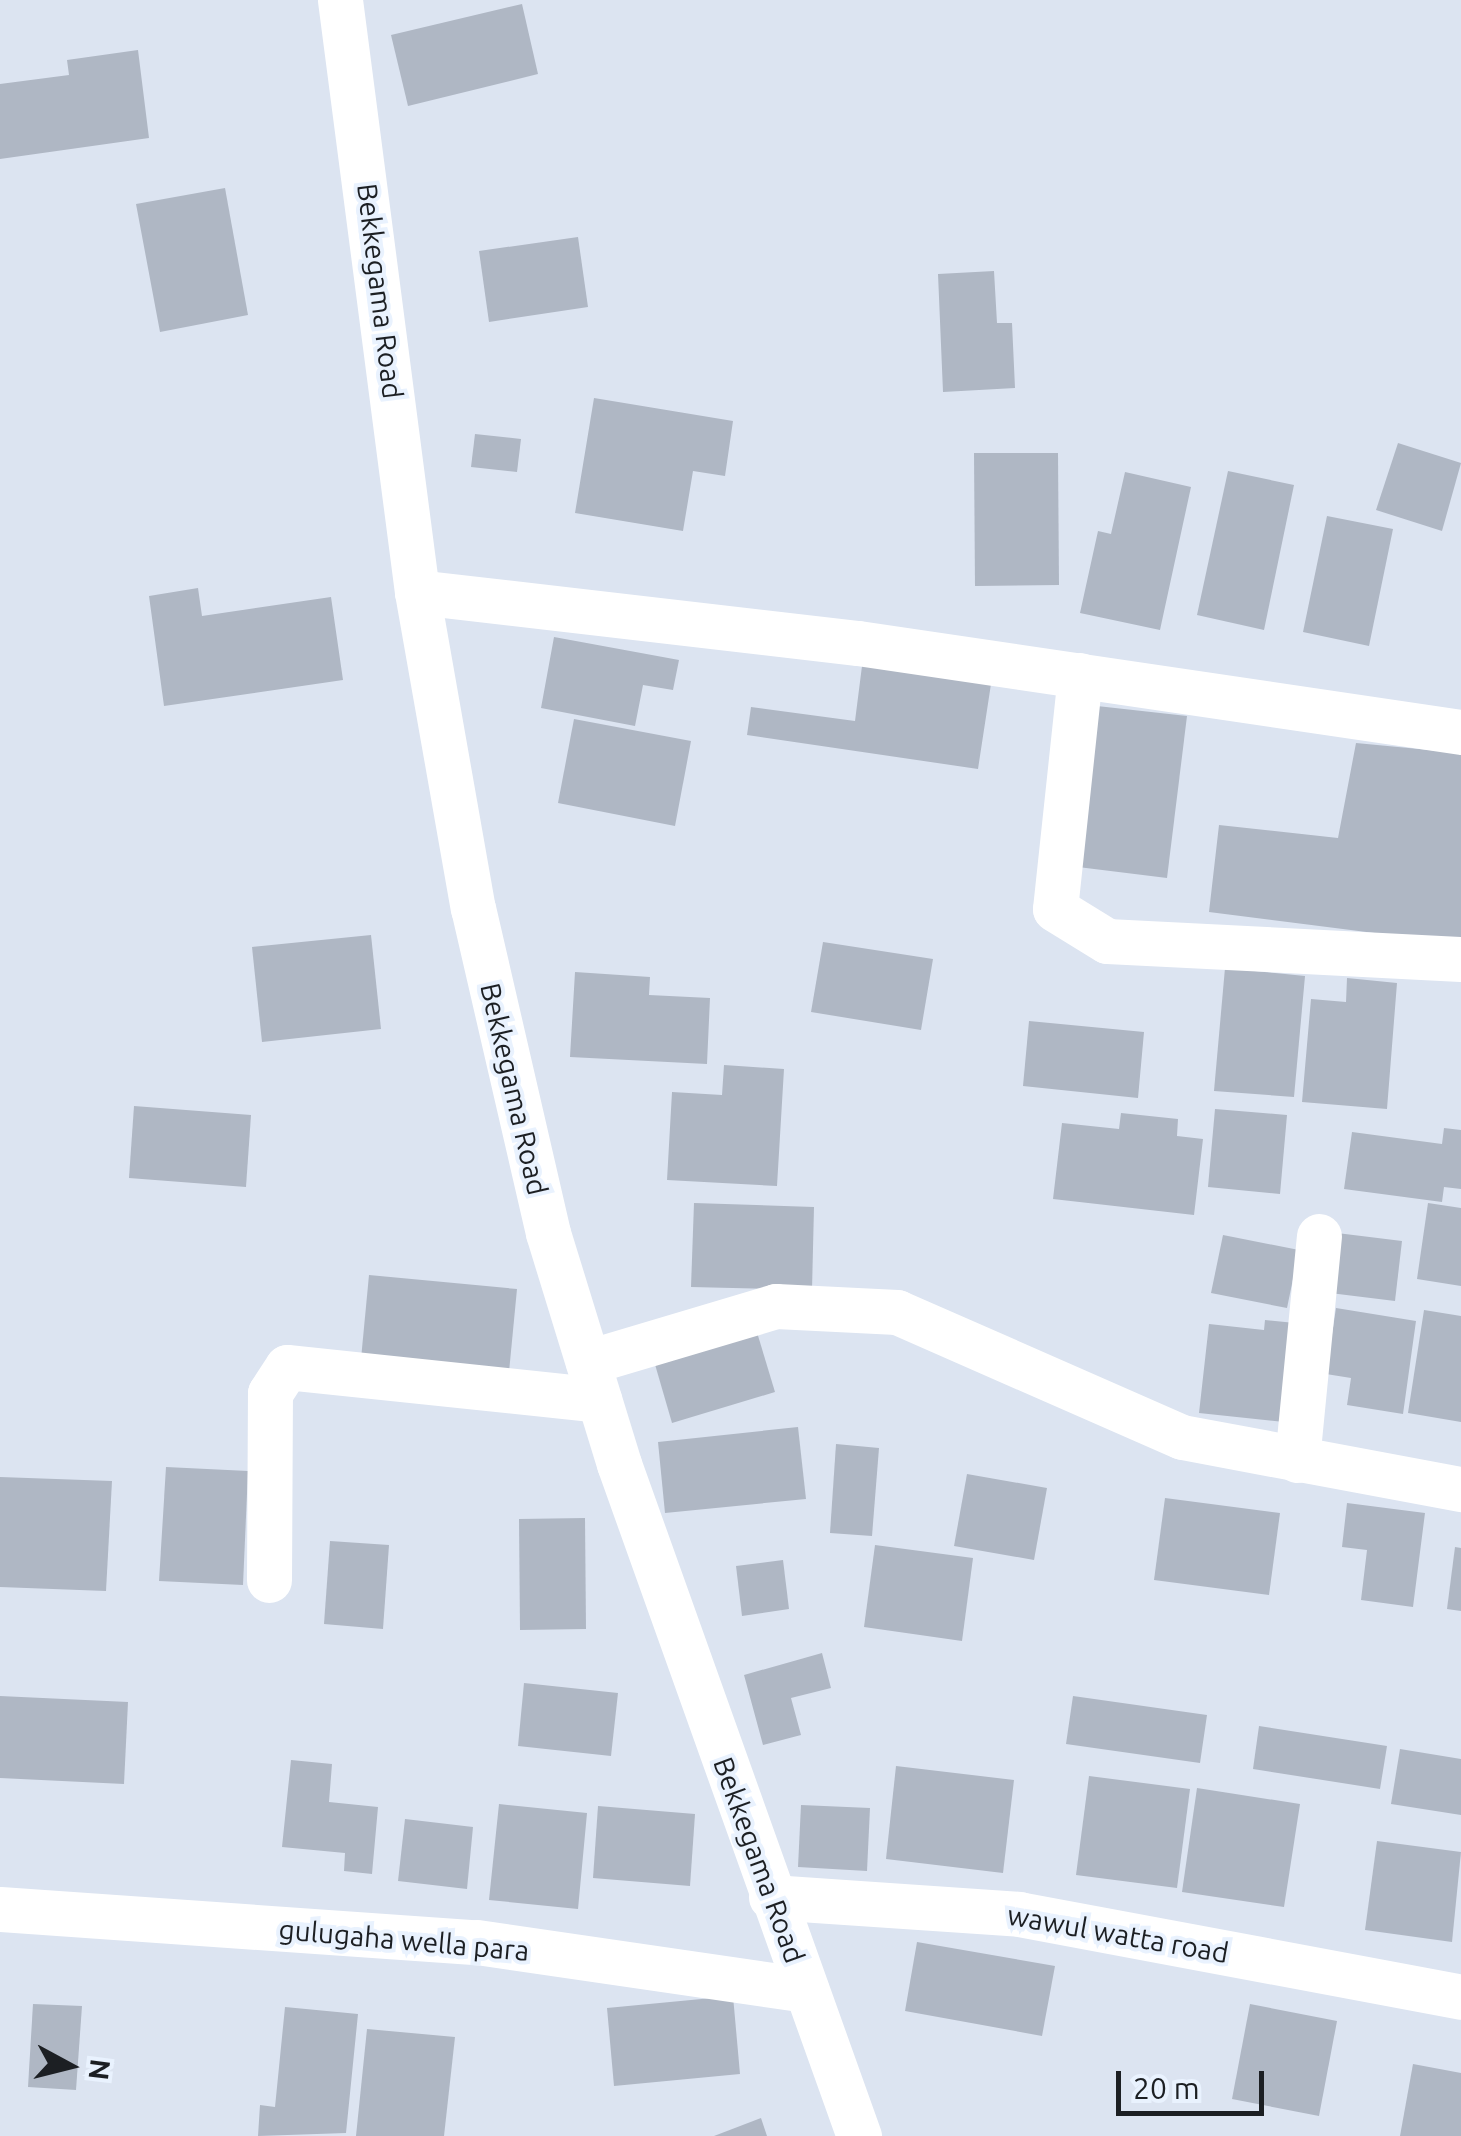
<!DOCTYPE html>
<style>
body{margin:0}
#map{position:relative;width:1461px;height:2136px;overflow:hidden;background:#dce4f1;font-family:Ubuntu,sans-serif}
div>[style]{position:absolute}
.building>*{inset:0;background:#afb7c4}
.minor>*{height:45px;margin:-22.5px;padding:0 22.5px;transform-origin:22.5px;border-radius:22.5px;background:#fff}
span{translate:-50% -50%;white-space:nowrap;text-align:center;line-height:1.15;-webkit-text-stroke:8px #e9f2fe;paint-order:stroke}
.street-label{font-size:28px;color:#1c1f23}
.north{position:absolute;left:20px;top:2016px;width:100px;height:100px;-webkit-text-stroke:8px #e9f2fe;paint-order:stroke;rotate:97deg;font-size:28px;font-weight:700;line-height:40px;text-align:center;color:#1c1f23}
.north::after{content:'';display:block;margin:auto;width:35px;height:45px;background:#1c1f23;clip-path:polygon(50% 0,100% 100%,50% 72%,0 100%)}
.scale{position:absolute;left:1116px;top:2071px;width:148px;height:45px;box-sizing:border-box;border:5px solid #1c1f23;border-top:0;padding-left:12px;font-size:30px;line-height:35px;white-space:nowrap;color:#1c1f23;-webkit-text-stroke:8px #e9f2fe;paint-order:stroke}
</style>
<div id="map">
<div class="building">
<div style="clip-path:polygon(522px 4px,538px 74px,408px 106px,391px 35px)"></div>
<div style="clip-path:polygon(138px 50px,149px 138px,0 159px,0 84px,69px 75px,67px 60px)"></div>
<div style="clip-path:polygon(225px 188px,248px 315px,160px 332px,136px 204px)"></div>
<div style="clip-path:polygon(578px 237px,588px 307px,489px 322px,479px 251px)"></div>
<div style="clip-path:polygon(994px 271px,997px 323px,1012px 323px,1015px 388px,943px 392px,938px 274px)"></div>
<div style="clip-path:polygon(594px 398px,733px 421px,725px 476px,693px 471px,683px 531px,575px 513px)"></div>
<div style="clip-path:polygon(475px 434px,521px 439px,517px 472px,471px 467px)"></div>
<div style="clip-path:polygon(1398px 443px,1461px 463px,1442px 531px,1376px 510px)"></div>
<div style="clip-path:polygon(974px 453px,1058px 453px,1059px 585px,975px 586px)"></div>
<div style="clip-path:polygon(1228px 471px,1294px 485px,1264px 630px,1197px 615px)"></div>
<div style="clip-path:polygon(1125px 472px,1191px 487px,1160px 630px,1080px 613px,1098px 531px,1111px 534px)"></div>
<div style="clip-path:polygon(1327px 516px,1393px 529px,1369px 646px,1303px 632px)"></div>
<div style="clip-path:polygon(198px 588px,202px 616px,331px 597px,343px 680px,164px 706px,149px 596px)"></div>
<div style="clip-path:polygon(554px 637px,679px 660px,673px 690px,643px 685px,635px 726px,541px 708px)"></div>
<div style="clip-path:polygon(862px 666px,991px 684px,978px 769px,747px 735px,751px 707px,855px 721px)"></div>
<div style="clip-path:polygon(1097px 706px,1187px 716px,1167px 878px,1078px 867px)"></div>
<div style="clip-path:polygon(574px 719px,691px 741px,675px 826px,558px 803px)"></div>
<div style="clip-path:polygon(1356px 743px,1461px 753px,1461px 944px,1209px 912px,1219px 825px,1338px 838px)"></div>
<div style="clip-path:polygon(371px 935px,381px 1029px,262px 1042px,252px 947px)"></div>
<div style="clip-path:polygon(823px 942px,933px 959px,921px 1030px,811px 1012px)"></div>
<div style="clip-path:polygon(1225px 968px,1305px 976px,1294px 1097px,1214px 1091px)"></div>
<div style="clip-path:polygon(575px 972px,650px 977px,649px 995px,710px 998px,707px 1064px,570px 1057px)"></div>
<div style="clip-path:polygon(1347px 978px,1397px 983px,1387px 1109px,1302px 1102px,1311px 999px,1346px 1002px)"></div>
<div style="clip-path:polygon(1029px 1021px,1144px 1032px,1138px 1098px,1023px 1086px)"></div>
<div style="clip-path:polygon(724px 1065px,784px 1069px,777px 1186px,667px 1180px,672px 1092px,722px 1095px)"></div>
<div style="clip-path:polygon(134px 1106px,251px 1115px,246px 1187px,129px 1178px)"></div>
<div style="clip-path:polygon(1215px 1109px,1287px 1115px,1280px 1194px,1208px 1187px)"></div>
<div style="clip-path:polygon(1121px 1113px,1178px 1119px,1177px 1136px,1203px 1139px,1194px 1215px,1053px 1199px,1062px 1123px,1119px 1129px)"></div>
<div style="clip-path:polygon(1444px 1128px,1461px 1130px,1461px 1189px,1444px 1187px,1442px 1202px,1344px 1189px,1352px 1132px,1442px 1144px)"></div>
<div style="clip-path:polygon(694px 1203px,814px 1207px,812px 1290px,691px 1287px)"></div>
<div style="clip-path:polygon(1428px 1203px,1461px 1208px,1461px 1286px,1417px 1279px)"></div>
<div style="clip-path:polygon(1337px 1233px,1402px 1241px,1395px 1301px,1330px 1293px)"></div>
<div style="clip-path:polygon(1223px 1235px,1299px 1250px,1287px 1308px,1211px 1293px)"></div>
<div style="clip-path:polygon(369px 1275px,517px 1289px,509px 1372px,361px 1359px)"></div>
<div style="clip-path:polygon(1336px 1308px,1416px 1321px,1403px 1414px,1347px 1405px,1351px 1378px,1326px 1374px)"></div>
<div style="clip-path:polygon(1424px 1310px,1461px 1316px,1461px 1422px,1408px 1413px)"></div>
<div style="clip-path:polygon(1265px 1320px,1295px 1323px,1284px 1422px,1199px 1413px,1209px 1324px,1264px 1330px)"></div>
<div style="clip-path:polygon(756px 1329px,775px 1392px,672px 1423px,654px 1361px)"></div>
<div style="clip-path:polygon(798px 1427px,806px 1499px,665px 1513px,658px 1442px)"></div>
<div style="clip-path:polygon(836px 1444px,879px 1448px,872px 1536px,830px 1533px)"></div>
<div style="clip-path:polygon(166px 1467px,248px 1471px,243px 1585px,159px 1581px)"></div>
<div style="clip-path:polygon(967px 1474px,1047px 1488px,1034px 1560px,954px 1546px)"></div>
<div style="clip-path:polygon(0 1477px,112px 1481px,106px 1591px,0 1587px)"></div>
<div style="clip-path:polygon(1165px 1498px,1280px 1513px,1269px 1595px,1154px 1580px)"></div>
<div style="clip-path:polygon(1347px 1503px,1425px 1513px,1413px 1607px,1361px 1600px,1367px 1550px,1342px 1547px)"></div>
<div style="clip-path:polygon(585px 1518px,586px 1629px,520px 1630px,519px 1519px)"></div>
<div style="clip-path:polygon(330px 1541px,389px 1545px,383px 1629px,324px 1624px)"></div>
<div style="clip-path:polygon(875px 1545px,973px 1558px,962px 1641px,864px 1627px)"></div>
<div style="clip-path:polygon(1455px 1547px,1461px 1548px,1461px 1611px,1447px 1609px)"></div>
<div style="clip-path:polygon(783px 1560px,789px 1609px,742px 1616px,736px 1566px)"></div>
<div style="clip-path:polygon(822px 1653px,831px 1688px,791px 1698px,801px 1735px,763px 1745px,744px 1675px)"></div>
<div style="clip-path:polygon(524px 1683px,618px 1693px,611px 1756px,518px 1746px)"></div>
<div style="clip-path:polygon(0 1696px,128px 1702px,124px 1784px,0 1778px)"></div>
<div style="clip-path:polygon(1073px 1696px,1207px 1715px,1200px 1763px,1066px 1744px)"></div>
<div style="clip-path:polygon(1259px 1726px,1387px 1746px,1380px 1789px,1253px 1769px)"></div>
<div style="clip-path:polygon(1400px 1749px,1461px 1759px,1461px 1815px,1391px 1804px)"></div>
<div style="clip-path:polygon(291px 1760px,332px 1764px,329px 1802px,378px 1807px,372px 1874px,344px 1871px,345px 1853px,282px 1847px)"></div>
<div style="clip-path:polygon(896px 1766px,1014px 1780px,1003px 1873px,886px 1859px)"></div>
<div style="clip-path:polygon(1089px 1776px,1190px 1789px,1177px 1888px,1076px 1875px)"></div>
<div style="clip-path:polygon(1197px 1788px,1300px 1804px,1284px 1907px,1182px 1892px)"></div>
<div style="clip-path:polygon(499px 1804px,587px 1813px,578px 1909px,489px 1900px)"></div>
<div style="clip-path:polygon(801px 1805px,870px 1808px,867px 1871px,798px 1867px)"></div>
<div style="clip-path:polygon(598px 1806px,695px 1814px,690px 1886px,593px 1878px)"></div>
<div style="clip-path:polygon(405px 1819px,473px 1827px,467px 1889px,398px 1881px)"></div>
<div style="clip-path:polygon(1377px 1841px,1461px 1852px,1452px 1942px,1365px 1930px)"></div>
<div style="clip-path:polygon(917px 1942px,1055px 1966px,1042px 2036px,905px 2011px)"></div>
<div style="clip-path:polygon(733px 1996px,740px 2074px,614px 2086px,607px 2008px)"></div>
<div style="clip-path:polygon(33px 2004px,82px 2006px,76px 2090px,28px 2087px)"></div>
<div style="clip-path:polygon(1250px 2004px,1337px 2021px,1319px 2116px,1232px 2099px)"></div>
<div style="clip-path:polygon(285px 2007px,358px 2014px,346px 2133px,258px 2136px,260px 2105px,275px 2107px)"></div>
<div style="clip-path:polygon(367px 2029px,455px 2037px,444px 2136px,356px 2136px)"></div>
<div style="clip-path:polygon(1413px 2064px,1461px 2073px,1461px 2136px,1400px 2136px)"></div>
<div style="clip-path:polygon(761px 2118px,767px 2136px,714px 2136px)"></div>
</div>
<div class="minor">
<div style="left:340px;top:0;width:597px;rotate:82.59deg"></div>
<div style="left:417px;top:592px;width:321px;rotate:80deg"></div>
<div style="left:473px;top:908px;width:334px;rotate:77deg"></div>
<div style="left:548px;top:1233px;width:242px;rotate:72.9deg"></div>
<div style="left:619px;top:1464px;width:714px;rotate:70.35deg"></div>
<div style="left:417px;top:592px;width:444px;rotate:6.6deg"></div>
<div style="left:858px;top:643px;width:610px;rotate:8.4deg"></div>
<div style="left:1080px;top:675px;width:235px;rotate:96.1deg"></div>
<div style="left:1055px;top:909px;width:61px;rotate:31.6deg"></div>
<div style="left:1107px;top:941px;width:354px;rotate:2.9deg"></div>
<div style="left:588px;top:1362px;width:196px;rotate:-16.6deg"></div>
<div style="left:776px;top:1306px;width:121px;rotate:2.8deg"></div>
<div style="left:897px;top:1312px;width:311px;rotate:23.7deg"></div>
<div style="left:1182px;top:1437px;width:284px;rotate:10.6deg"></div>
<div style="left:1297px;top:1460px;width:225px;rotate:-84.4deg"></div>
<div style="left:269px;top:1580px;width:187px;rotate:-89.7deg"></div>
<div style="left:270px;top:1393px;width:31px;rotate:-57deg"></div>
<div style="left:287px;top:1367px;width:314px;rotate:6deg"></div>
<div style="left:771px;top:1897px;width:249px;rotate:3.9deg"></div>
<div style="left:1019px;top:1914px;width:450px;rotate:10.6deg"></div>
<div style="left:0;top:1909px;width:478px;rotate:4deg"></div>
<div style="left:477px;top:1942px;width:333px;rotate:8.3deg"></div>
</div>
<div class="street-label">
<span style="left:380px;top:291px;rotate:83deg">Bekkegama Road</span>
<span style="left:514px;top:1089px;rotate:77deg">Bekkegama Road</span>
<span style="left:759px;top:1860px;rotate:70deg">Bekkegama Road</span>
<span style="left:1118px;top:1934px;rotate:10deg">wawul watta road</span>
<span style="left:404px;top:1940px;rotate:5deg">gulugaha wella para</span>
</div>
<div class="north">N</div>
<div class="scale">20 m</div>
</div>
